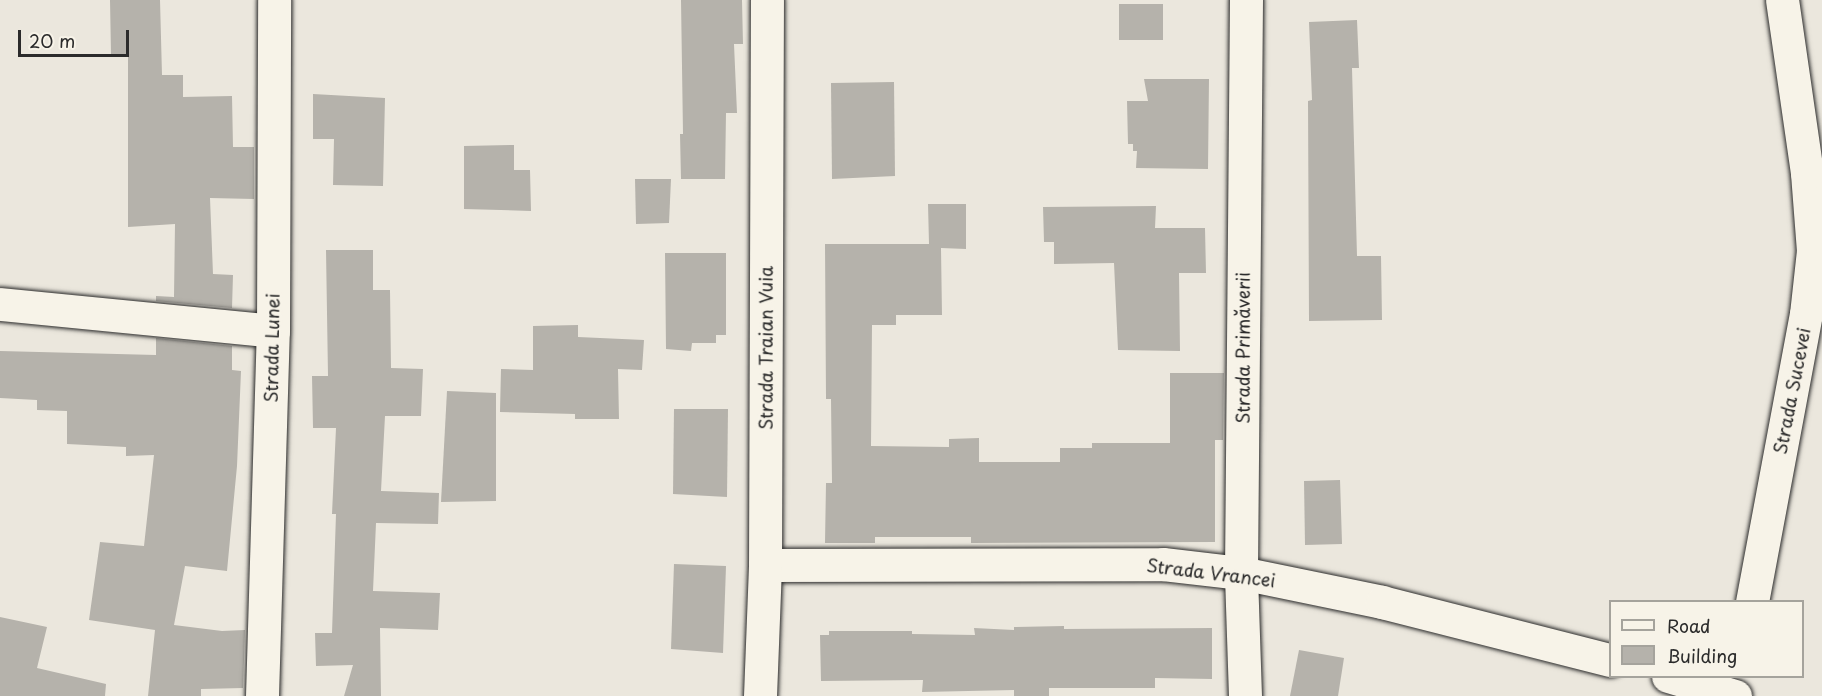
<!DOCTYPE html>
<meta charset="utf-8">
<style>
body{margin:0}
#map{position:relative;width:1822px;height:696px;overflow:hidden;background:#ebe7dd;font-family:"Playpen Sans",sans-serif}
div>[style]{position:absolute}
.building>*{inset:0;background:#b5b2ab}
.roads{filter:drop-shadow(0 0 2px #2b2b2b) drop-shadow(0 0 2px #2b2b2b)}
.street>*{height:33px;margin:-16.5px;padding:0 16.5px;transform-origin:16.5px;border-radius:16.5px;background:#f7f3e8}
span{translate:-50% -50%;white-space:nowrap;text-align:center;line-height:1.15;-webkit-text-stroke:5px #f7f3e8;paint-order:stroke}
.street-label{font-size:18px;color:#2b2b2b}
.legend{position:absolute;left:1609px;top:600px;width:195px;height:78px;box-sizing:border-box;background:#f7f3e8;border:2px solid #a5a39c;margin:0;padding:8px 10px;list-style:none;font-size:18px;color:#2b2b2b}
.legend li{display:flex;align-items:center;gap:12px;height:30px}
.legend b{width:30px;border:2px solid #a5a39c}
.scale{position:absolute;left:18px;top:30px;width:111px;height:27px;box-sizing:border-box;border:3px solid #2b2b2b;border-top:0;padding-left:8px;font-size:18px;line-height:21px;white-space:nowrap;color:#2b2b2b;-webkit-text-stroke:4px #f7f3e8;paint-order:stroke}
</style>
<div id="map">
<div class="building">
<div style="clip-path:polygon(110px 0,160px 0,162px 75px,183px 75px,183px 97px,232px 96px,233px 147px,254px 147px,254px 199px,210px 198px,213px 274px,233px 275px,232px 308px,156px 301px,156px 296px,174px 297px,175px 224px,128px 227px,128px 55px,111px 55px)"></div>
<div style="clip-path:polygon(681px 0,742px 0,743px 44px,734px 44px,737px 113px,726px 113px,725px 179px,681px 179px,680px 134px,683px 134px)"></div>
<div style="clip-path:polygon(1119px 4px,1163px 4px,1163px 40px,1119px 40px)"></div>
<div style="clip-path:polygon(1357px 20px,1359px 68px,1352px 68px,1357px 256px,1381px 256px,1382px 320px,1309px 321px,1308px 101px,1312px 100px,1309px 22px)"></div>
<div style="clip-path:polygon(1144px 79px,1209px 79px,1208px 169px,1136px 168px,1137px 151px,1133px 151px,1133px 144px,1128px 144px,1127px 101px,1148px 101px)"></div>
<div style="clip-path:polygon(894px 82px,895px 176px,832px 179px,831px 83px)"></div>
<div style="clip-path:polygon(313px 94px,385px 98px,383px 186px,333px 185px,334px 139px,313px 139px)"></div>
<div style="clip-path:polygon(514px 145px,514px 170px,530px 170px,531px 211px,464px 209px,464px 146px)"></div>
<div style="clip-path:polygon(635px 179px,671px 179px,669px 223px,636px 224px)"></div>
<div style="clip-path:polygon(928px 204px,966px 204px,966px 249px,941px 248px,942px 315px,896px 315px,896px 325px,872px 325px,871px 446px,949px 447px,949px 439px,979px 438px,979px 462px,1060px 462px,1060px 448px,1092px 448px,1092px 443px,1170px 443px,1170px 373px,1224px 373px,1223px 440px,1215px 440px,1215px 542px,971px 543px,971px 537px,875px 537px,875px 543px,825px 543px,826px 483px,832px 483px,831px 399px,826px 399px,825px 244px,929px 244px)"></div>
<div style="clip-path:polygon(1156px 206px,1155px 228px,1205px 228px,1206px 273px,1179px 273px,1180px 351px,1118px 350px,1114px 263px,1054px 264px,1054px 242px,1044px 242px,1043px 207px)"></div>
<div style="clip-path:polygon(326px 250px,373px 250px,373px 290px,390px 290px,391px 368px,423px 369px,421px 416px,385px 416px,381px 491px,439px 493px,438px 524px,376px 523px,373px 591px,440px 593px,438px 630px,380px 628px,381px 696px,344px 696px,353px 665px,316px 666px,315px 633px,332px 633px,336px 514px,332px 514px,336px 428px,313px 428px,312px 376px,328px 376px)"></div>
<div style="clip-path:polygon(665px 253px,726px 253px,726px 335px,716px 335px,716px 343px,692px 343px,691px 351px,666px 349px)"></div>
<div style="clip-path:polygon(578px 325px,578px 337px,644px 340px,642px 370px,618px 369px,619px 419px,575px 419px,575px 414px,500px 412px,501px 369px,533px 370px,533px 326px)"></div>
<div style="clip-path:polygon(156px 338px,232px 346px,232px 370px,241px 371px,237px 466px,227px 571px,185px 566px,174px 625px,222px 631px,245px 630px,243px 688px,201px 689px,201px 696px,148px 696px,155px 630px,89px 620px,100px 542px,144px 546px,154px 455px,126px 456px,126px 447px,67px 444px,67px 411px,37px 410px,37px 400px,0 398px,0 351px,156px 355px)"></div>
<div style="clip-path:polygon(447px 391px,496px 393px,496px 501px,441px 502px)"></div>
<div style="clip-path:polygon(674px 409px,728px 409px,727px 497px,673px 494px)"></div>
<div style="clip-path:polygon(1340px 480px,1342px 544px,1305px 545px,1304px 481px)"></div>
<div style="clip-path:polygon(674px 564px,726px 566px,723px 653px,671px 649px)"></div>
<div style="clip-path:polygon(0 617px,47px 627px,37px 668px,106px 684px,105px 696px,0 696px)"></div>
<div style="clip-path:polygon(1064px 626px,1064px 629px,1212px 628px,1212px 679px,1155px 678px,1155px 688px,1049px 688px,1049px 696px,1014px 696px,1014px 690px,922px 692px,923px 680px,821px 681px,820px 635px,829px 635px,829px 631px,912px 631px,912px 634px,975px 635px,974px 628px,1014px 630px,1014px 627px)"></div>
<div style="clip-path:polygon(1299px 650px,1344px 658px,1338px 696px,1290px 696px)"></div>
</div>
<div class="roads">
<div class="street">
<div style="left:0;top:304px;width:274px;rotate:5.6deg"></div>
<div style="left:765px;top:565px;width:398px;rotate:-0.1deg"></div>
<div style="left:1163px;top:564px;width:79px;rotate:6.6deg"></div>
<div style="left:1241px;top:573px;width:144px;rotate:11.6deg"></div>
<div style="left:1382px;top:602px;width:235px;rotate:14.3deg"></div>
<div style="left:1752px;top:602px;width:293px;rotate:-79.4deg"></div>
<div style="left:1806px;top:314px;width:63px;rotate:-83.7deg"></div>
<div style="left:1813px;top:251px;width:78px;rotate:-94.4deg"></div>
<div style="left:1807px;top:173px;width:175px;rotate:-98.2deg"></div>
<div style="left:1668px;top:676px;width:70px;rotate:16.6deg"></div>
<div style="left:262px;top:696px;width:365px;rotate:-88.3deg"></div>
<div style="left:273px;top:331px;width:331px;rotate:-89.8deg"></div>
<div style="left:760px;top:696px;width:131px;rotate:-87.8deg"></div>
<div style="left:765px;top:565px;width:565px;rotate:-89.8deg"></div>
<div style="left:1245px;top:696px;width:123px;rotate:-91.9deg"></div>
<div style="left:1241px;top:573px;width:573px;rotate:-89.5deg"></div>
</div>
</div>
<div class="street-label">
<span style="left:272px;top:348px;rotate:-89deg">Strada Lunei</span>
<span style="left:766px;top:348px;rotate:-90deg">Strada Traian Vuia</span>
<span style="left:1243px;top:348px;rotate:-90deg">Strada Primăverii</span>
<span style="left:1792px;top:391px;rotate:-79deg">Strada Sucevei</span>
<span style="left:1211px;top:573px;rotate:7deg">Strada Vrancei</span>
</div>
<ul class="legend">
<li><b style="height:8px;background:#f7f3e8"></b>Road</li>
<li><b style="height:16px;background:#b5b2ab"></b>Building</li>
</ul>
<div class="scale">20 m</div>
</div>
